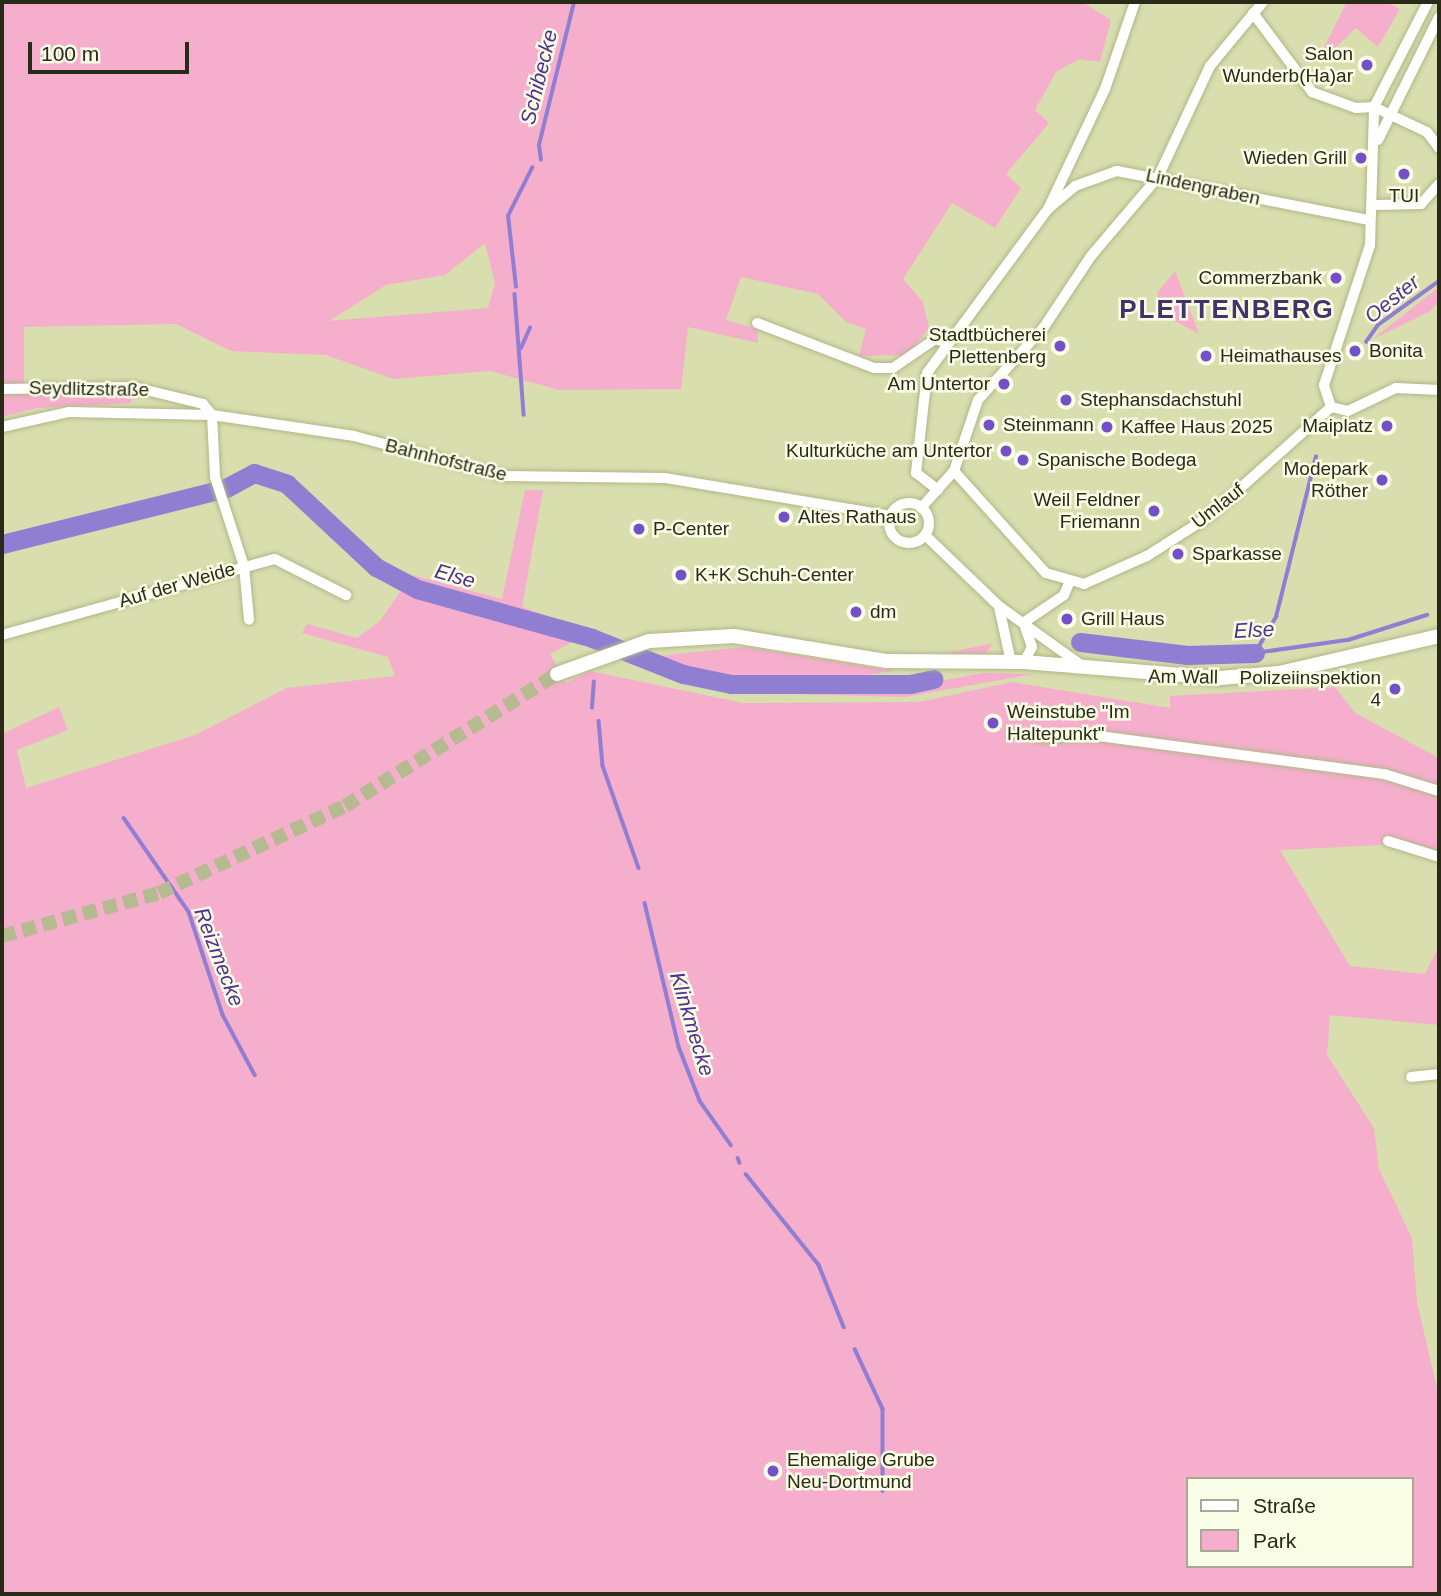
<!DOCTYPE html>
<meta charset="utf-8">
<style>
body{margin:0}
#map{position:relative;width:1441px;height:1596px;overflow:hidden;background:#d9deae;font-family:Helvetica,sans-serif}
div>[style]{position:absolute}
.green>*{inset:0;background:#f6aecd}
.stream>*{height:3.5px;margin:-1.75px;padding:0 1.75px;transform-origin:1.75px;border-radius:1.75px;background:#907ed3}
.river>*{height:19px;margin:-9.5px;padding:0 9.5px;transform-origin:9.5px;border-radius:9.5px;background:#907ed3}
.secondary-tunnel>*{height:14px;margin-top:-7px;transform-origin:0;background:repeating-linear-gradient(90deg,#b6ba90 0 14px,transparent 0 21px)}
.roads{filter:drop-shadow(0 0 2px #b2b688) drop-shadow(0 0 2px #b2b688)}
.minor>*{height:10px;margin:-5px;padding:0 5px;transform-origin:5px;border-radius:5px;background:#fff}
.minor>.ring{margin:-5px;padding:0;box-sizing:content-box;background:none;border:10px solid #fff;border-radius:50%}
.secondary>*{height:14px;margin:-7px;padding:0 7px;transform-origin:7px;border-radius:7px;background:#fff}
.dots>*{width:19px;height:19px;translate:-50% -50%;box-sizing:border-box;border:4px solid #fafde5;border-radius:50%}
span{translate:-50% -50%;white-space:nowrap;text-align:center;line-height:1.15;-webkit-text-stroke:5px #fafde5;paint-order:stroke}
.poi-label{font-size:19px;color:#292b18}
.right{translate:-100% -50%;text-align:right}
.left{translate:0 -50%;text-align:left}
.street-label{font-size:19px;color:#292b18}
.water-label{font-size:21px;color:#4f3093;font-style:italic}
.district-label{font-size:26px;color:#42336f;font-weight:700;letter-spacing:2px}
.frame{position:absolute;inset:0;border:4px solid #292b18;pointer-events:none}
.legend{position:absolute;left:1186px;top:1477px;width:228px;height:91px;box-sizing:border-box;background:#fafde5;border:2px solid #a6a993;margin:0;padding:9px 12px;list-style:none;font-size:21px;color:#292b18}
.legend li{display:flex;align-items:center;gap:14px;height:35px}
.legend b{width:35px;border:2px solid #a6a993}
.scale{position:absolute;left:28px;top:42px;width:161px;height:32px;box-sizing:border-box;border:4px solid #292b18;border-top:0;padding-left:9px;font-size:21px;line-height:24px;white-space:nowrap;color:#292b18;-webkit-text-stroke:5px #fafde5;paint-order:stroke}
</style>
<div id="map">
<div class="green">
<div style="clip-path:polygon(evenodd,2px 2px,1082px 2px,1111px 20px,1100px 62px,1079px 59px,1056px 72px,1035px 110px,1049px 123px,1006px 174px,1021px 188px,995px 228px,952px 203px,903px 279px,923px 302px,929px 328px,907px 355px,859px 356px,866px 329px,846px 322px,818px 294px,741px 277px,726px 320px,757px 329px,758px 343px,688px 327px,681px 389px,559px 390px,490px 371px,393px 379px,326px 355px,231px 351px,176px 324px,24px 327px,24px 382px,131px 394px,131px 403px,37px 408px,2px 417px,2px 2px,485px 243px,495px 283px,488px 308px,329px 321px,386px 285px,445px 275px,485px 243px)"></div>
<div style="clip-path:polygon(1347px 2px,1386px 2px,1400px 9px,1378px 47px,1356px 28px,1328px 55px,1323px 49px)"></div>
<div style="clip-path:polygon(1175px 271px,1199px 334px,1164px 315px,1157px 293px)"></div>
<div style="clip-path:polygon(1439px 287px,1439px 302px,1429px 312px,1373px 339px)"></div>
<div style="clip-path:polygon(evenodd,525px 490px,543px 490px,522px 607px,591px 632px,550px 654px,566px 683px,590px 671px,743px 703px,919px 702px,1012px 682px,1170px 708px,1170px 696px,1335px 687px,1355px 713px,1439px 758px,1439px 857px,1402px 844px,1280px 850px,1350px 966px,1425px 974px,1439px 946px,1439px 1025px,1330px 1015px,1327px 1055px,1374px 1128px,1379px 1169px,1412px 1238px,1417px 1302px,1439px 1397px,1439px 1594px,2px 1594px,2px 734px,59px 707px,68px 730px,17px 750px,26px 788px,195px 735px,287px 688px,395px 676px,388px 657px,302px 633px,307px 624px,357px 638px,380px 621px,412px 575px,502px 599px,525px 490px,1187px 1479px,1411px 1479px,1411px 1566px,1187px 1566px,1187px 1479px)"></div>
<div style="clip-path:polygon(993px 643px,986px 653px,942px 654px)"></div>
<div style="clip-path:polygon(744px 647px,789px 654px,894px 671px,830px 680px,742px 679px,649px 657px)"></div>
<div style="clip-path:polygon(983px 673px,1033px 674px,905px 697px,714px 692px,881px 692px)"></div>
</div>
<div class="stream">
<div style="left:541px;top:160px;width:15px;rotate:-98deg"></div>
<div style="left:539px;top:145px;width:147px;rotate:-76.2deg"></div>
<div style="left:516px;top:287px;width:71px;rotate:-96.4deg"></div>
<div style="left:508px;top:216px;width:54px;rotate:-63.4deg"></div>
<div style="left:515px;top:294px;width:121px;rotate:85.7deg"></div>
<div style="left:1366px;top:342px;width:21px;rotate:-55deg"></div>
<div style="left:1378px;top:325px;width:75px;rotate:-35.8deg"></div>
<div style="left:521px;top:348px;width:22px;rotate:-66deg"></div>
<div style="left:1255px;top:653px;width:42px;rotate:-59.7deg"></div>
<div style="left:1276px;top:617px;width:165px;rotate:-76deg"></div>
<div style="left:1255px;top:653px;width:94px;rotate:-8deg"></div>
<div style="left:1348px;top:640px;width:83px;rotate:-17.6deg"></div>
<div style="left:592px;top:708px;width:26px;rotate:-86deg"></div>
<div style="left:599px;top:721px;width:45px;rotate:84.9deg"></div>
<div style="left:603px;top:766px;width:108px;rotate:70.6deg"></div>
<div style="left:124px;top:818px;width:114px;rotate:55.3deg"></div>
<div style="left:189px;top:912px;width:108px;rotate:71.7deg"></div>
<div style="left:223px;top:1015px;width:68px;rotate:61.9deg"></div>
<div style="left:645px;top:903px;width:148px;rotate:76.7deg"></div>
<div style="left:679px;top:1047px;width:58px;rotate:68.7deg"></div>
<div style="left:700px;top:1101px;width:54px;rotate:54.8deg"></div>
<div style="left:738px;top:1158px;width:5px;rotate:68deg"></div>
<div style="left:746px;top:1174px;width:117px;rotate:51.3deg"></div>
<div style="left:819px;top:1265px;width:67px;rotate:68deg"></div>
<div style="left:855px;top:1349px;width:66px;rotate:65deg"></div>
<div style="left:883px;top:1409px;width:82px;rotate:90deg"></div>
</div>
<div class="river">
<div style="left:2px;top:544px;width:231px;rotate:-14deg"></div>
<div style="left:226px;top:488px;width:32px;rotate:-28deg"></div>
<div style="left:254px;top:473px;width:35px;rotate:18deg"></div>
<div style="left:287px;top:484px;width:122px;rotate:43deg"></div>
<div style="left:376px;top:567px;width:47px;rotate:28.2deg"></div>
<div style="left:417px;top:589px;width:182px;rotate:15.6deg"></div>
<div style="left:592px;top:638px;width:98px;rotate:21.6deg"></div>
<div style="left:683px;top:674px;width:49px;rotate:11.8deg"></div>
<div style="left:731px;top:684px;width:179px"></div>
<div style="left:910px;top:684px;width:24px;rotate:-12deg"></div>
<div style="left:1080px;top:642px;width:108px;rotate:6.9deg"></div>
<div style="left:1187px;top:655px;width:68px;rotate:-1.7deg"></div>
</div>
<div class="secondary-tunnel">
<div style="left:2px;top:936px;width:163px;rotate:-15.3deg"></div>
<div style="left:159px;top:893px;width:205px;rotate:-25.1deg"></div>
<div style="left:345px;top:806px;width:250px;rotate:-31.9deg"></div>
</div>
<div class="roads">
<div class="minor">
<div style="left:1253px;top:13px;width:99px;rotate:53.2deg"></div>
<div style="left:1312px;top:92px;width:47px;rotate:20deg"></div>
<div style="left:1356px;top:108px;width:18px;rotate:-3deg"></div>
<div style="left:1374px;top:107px;width:59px;rotate:25.3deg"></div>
<div style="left:1427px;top:132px;width:20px;rotate:53deg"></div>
<div style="left:1378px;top:140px;width:137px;rotate:-63.6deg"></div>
<div style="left:1375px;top:205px;width:46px;rotate:-1.2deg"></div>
<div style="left:1421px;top:204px;width:27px;rotate:-48deg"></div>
<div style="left:1048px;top:209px;width:35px;rotate:-40deg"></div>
<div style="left:1075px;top:186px;width:45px;rotate:-19.7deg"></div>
<div style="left:1117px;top:171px;width:257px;rotate:11deg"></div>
<div style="left:757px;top:323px;width:125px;rotate:21deg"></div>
<div style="left:874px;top:368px;width:19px"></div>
<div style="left:893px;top:368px;width:51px;rotate:-34.6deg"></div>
<div style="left:935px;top:339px;width:10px;rotate:17deg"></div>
<div style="left:2px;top:389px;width:132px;rotate:-0.9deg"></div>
<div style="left:134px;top:387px;width:71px;rotate:13.8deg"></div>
<div style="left:203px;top:404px;width:14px;rotate:51deg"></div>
<div style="left:212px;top:415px;width:62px;rotate:87.2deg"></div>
<div style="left:215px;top:477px;width:94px;rotate:72deg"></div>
<div style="left:244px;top:566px;width:54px;rotate:84.7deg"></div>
<div style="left:1331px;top:407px;width:23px;rotate:-108deg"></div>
<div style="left:1324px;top:385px;width:147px;rotate:-71.8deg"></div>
<div style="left:1370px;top:245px;width:138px;rotate:-88.3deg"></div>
<div style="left:1374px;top:107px;width:118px;rotate:-62.8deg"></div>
<div style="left:1331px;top:407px;width:17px;rotate:13deg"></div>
<div style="left:1348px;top:411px;width:53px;rotate:-25.6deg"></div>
<div style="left:1396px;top:388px;width:43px;rotate:2.7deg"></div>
<div style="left:2px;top:427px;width:69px;rotate:-12.6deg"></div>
<div style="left:69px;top:412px;width:143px;rotate:1.2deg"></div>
<div style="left:212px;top:415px;width:144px;rotate:8.4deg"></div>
<div style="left:354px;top:436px;width:155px;rotate:14.9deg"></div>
<div style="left:504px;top:476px;width:161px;rotate:0.7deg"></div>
<div style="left:665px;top:478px;width:229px;rotate:9.5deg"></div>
<div style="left:954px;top:471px;width:137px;rotate:48deg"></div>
<div style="left:1046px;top:573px;width:40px;rotate:16deg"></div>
<div style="left:1084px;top:584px;width:69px;rotate:-24deg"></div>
<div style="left:1147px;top:556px;width:72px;rotate:-32.6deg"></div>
<div style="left:1208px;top:517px;width:165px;rotate:-41.8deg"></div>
<div style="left:938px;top:490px;width:28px;rotate:-142deg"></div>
<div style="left:916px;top:473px;width:101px;rotate:-83.7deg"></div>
<div style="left:927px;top:373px;width:204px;rotate:-53.6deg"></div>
<div style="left:1048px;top:209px;width:133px;rotate:-64.6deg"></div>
<div style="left:1105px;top:89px;width:92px;rotate:-71deg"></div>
<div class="ring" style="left:889px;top:503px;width:30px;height:30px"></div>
<div style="left:921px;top:508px;width:50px;rotate:-48.3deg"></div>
<div style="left:954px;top:471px;width:75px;rotate:-71.3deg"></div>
<div style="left:978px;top:400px;width:98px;rotate:-47.9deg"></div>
<div style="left:1044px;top:327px;width:85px;rotate:-56.5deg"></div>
<div style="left:1091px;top:256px;width:104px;rotate:-49.7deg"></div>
<div style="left:1158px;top:177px;width:123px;rotate:-64.9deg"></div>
<div style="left:1210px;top:66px;width:83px;rotate:-50.4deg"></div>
<div style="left:925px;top:535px;width:103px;rotate:43.8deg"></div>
<div style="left:999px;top:606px;width:101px;rotate:35.7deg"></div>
<div style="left:999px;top:607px;width:56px;rotate:77.7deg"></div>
<div style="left:1023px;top:623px;width:50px;rotate:-34.3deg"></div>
<div style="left:1064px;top:595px;width:13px;rotate:-67deg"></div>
<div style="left:2px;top:635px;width:283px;rotate:-15.6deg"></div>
<div style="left:275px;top:559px;width:80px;rotate:26.9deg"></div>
<div style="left:1024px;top:662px;width:17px;rotate:-62deg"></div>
<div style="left:1032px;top:647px;width:21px;rotate:-109deg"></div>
<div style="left:1036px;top:737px;width:63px;rotate:-0.9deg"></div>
<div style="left:1099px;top:736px;width:288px;rotate:7.6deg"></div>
<div style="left:1384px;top:774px;width:58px;rotate:17.2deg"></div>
<div style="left:1388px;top:841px;width:53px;rotate:17.4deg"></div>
<div style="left:1411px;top:1077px;width:28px;rotate:-6deg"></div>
</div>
<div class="secondary">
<div style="left:557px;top:674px;width:98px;rotate:-19.7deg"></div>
<div style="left:649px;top:641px;width:85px;rotate:-3.4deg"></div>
<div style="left:734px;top:636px;width:155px;rotate:9.3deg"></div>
<div style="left:887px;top:661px;width:137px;rotate:0.4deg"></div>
<div style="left:1024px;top:662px;width:197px;rotate:4.7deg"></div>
<div style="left:1220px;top:678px;width:59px;rotate:-4.8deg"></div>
<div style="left:1279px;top:673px;width:164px;rotate:-13deg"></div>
</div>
</div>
<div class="dots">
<div style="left:1367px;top:65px;background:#7350ca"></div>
<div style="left:1361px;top:158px;background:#7350ca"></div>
<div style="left:1404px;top:174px;background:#7350ca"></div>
<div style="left:1336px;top:278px;background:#7350ca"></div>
<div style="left:1060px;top:346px;background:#7350ca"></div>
<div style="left:1355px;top:351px;background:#7350ca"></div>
<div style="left:1206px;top:356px;background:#7350ca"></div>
<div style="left:1004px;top:384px;background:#7350ca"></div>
<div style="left:1066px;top:400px;background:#7350ca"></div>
<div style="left:989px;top:425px;background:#7350ca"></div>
<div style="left:1387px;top:426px;background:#7350ca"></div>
<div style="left:1107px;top:427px;background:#7350ca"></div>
<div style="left:1006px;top:451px;background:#7350ca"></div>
<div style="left:1023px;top:460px;background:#7350ca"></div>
<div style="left:1382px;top:480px;background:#7350ca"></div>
<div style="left:1154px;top:511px;background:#7350ca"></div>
<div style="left:784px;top:517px;background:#7350ca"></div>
<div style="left:639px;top:529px;background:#7350ca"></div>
<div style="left:1178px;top:554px;background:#7350ca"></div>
<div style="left:681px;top:575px;background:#7350ca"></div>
<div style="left:856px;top:612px;background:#7350ca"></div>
<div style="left:1067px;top:619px;background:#7350ca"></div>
<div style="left:1395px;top:689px;background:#7350ca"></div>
<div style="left:993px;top:723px;background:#7350ca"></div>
<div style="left:773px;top:1471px;background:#7350ca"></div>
</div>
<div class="poi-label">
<span class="right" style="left:1353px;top:65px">Salon<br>Wunderb(Ha)ar</span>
<span class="right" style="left:1347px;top:158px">Wieden Grill</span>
<span style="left:1404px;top:196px">TUI</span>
<span class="right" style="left:1322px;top:278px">Commerzbank</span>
<span class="right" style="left:1046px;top:346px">Stadtbücherei<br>Plettenberg</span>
<span class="left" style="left:1369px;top:351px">Bonita</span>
<span class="left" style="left:1220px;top:356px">Heimathauses</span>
<span class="right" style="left:990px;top:384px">Am Untertor</span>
<span class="left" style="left:1080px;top:400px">Stephansdachstuhl</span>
<span class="left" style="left:1003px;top:425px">Steinmann</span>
<span class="right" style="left:1373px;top:426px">Maiplatz</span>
<span class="left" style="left:1121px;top:427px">Kaffee Haus 2025</span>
<span class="right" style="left:992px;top:451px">Kulturküche am Untertor</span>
<span class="left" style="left:1037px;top:460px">Spanische Bodega</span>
<span class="right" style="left:1368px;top:480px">Modepark<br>Röther</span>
<span class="right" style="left:1140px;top:511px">Weil Feldner<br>Friemann</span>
<span class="left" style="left:798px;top:517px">Altes Rathaus</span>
<span class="left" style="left:653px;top:529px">P-Center</span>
<span class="left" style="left:1192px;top:554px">Sparkasse</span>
<span class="left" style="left:695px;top:575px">K+K Schuh-Center</span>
<span class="left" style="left:870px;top:612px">dm</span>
<span class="left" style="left:1081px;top:619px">Grill Haus</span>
<span class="right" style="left:1381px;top:689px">Polizeiinspektion<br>4</span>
<span class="left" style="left:1007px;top:723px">Weinstube "Im<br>Haltepunkt"</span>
<span class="left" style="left:787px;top:1471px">Ehemalige Grube<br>Neu-Dortmund</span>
</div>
<div class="street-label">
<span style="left:1203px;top:187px;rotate:12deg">Lindengraben</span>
<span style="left:89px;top:389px;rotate:1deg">Seydlitzstraße</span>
<span style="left:446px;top:460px;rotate:14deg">Bahnhofstraße</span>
<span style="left:1218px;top:506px;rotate:-38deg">Umlauf</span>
<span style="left:177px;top:585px;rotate:-16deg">Auf der Weide</span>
<span style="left:1183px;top:677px;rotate:1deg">Am Wall</span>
</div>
<div class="water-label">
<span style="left:539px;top:77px;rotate:-76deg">Schibecke</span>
<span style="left:1392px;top:299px;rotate:-39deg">Oester</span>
<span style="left:455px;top:576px;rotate:16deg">Else</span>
<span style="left:1254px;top:630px;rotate:-3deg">Else</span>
<span style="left:219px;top:957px;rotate:69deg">Reizmecke</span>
<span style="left:692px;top:1024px;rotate:73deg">Klinkmecke</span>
</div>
<div class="district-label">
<span style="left:1227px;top:310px">PLETTENBERG</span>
</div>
<div class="frame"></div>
<ul class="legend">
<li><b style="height:9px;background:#fff"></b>Straße</li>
<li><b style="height:19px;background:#f6aecd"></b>Park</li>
</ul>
<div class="scale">100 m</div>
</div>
